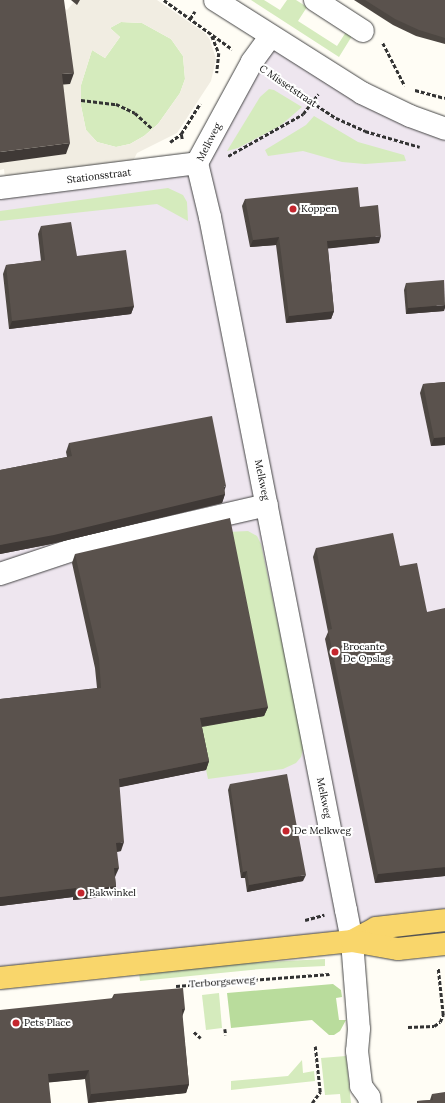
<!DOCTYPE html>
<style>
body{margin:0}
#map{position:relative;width:445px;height:1103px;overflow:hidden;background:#fffdf5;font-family:Lora,serif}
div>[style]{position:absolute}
.industrial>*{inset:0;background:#eee6ef}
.green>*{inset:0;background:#d5ebbd}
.forest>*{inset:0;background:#b9dc9c}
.plaza>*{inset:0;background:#f1ede2}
.path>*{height:2.5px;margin-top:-1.25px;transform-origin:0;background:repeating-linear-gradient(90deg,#333 0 4px,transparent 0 6px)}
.roads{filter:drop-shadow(0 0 1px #444) drop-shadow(0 0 1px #444)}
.minor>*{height:22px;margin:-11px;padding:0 11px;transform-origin:11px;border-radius:11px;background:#fff}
.major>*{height:22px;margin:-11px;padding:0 11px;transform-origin:11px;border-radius:11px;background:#f9d66b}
.wall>*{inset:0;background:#4d4742}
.shaded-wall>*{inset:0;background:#3f3936}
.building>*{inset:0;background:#5a524d}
.dots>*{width:11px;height:11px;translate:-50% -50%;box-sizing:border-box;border:2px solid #fff;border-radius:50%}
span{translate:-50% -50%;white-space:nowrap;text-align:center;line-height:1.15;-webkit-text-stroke:4px #fff;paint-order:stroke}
.street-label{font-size:10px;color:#111}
.poi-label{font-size:10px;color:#111}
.left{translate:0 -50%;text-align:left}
</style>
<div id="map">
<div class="industrial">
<div style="clip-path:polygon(272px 41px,445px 123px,445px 929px,0 976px,0 193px,192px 168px)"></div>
</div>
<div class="green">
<div style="clip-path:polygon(251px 0,264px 0,280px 10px,287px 0,296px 0,307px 7px,298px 21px,337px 46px,346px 32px,352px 36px,339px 57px)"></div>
<div style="clip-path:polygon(121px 22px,142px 23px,171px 39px,183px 56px,185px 79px,180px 93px,158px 124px,144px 136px,130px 144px,116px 147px,97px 142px,86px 130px,81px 106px,81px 85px,92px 50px,105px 58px,120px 37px,110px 28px)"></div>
<div style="clip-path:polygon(269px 89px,274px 90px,302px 107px,280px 126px,238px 148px,227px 151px,260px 97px)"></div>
<div style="clip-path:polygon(314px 116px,358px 142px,404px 155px,406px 161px,365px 164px,342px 162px,303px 151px,268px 156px,265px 150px,306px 125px)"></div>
<div style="clip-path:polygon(168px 188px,183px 195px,187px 202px,188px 221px,157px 204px,0 221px,0 211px)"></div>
<div style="clip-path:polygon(248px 531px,257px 536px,261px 544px,304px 746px,301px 757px,296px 763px,283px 769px,208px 779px,197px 727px,228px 532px)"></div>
<div style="clip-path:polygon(325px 959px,325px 966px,260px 969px,140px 981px,139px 973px,230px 964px)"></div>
<div style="clip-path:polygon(219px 993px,222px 1028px,206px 1030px,202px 995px)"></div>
<div style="clip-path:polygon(346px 1056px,351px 1103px,341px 1103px,340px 1094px,325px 1095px,321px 1058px)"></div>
<div style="clip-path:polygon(302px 1060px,303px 1073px,314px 1071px,315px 1081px,231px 1090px,231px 1081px,288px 1076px)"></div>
</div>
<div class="forest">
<div style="clip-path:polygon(333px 984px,341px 990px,342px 997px,336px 998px,339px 1020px,346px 1020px,340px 1031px,334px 1035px,329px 1035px,312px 1020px,231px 1028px,227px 993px)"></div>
</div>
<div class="plaza">
<div style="clip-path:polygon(evenodd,80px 0,157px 0,205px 33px,210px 40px,216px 59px,211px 81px,177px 133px,137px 153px,132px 163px,5px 179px,4px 169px,0 170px,0 163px,58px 85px,61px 7px,67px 10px,74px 2px,80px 0,121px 22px,142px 23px,171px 39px,183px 56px,185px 79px,180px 93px,158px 124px,144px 136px,130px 144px,116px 147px,97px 142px,86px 130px,81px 106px,81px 85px,92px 50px,105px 58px,120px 37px,110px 28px,121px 22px)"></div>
</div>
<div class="path">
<div style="left:164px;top:0;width:84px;rotate:35.8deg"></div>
<div style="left:190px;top:19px;width:9px;rotate:-58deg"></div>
<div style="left:212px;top:36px;width:18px;rotate:68deg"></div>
<div style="left:219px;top:53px;width:20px;rotate:96deg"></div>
<div style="left:383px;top:43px;width:48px;rotate:62.9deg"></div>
<div style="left:271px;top:75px;width:78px;rotate:33.5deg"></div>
<div style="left:336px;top:118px;width:32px;rotate:24deg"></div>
<div style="left:365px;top:131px;width:57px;rotate:16.2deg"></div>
<div style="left:415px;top:90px;width:31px;rotate:15deg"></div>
<div style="left:81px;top:100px;width:35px;rotate:7deg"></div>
<div style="left:116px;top:104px;width:21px;rotate:25deg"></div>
<div style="left:135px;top:113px;width:24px;rotate:42deg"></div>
<div style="left:182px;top:139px;width:5px;rotate:-101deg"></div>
<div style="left:181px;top:134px;width:36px;rotate:-58deg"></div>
<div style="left:170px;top:142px;width:14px;rotate:-36deg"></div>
<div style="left:228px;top:156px;width:86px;rotate:-29.2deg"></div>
<div style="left:303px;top:114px;width:25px;rotate:-53deg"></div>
<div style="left:305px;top:920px;width:20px;rotate:-15deg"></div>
<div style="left:176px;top:986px;width:154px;rotate:-4.5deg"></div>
<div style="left:408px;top:1027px;width:26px;rotate:-2deg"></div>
<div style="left:434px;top:1026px;width:7px;rotate:-34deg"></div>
<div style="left:440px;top:1022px;width:8px;rotate:-67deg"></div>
<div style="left:443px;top:1015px;width:47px;rotate:-96.1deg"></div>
<div style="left:225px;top:1029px;width:6px;rotate:81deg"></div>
<div style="left:194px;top:1032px;width:9px;rotate:41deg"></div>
<div style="left:312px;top:1103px;width:14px;rotate:-54deg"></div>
<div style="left:320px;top:1092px;width:46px;rotate:-96.2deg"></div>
</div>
<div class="roads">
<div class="minor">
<div style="left:215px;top:0;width:174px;rotate:32.3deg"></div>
<div style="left:362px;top:93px;width:53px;rotate:25.6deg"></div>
<div style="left:410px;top:116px;width:37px;rotate:20deg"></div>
<div style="left:315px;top:0;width:57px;rotate:32.9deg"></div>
<div style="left:270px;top:37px;width:31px;rotate:126deg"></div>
<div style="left:252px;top:62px;width:115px;rotate:118.6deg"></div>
<div style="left:197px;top:163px;width:56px;rotate:76.5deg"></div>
<div style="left:210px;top:217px;width:706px;rotate:78.9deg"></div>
<div style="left:346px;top:910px;width:32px;rotate:79deg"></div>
<div style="left:352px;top:941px;width:88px;rotate:85.5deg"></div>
<div style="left:359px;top:1029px;width:22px;rotate:95deg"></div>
<div style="left:357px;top:1051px;width:35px;rotate:83deg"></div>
<div style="left:361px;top:1086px;width:14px;rotate:54deg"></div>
<div style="left:369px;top:1097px;width:6px;rotate:81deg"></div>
<div style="left:0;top:188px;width:199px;rotate:-7.2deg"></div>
<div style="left:0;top:574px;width:76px;rotate:-18.4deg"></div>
<div style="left:72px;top:550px;width:200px;rotate:-13deg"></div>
</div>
<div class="major">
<div style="left:352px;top:941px;width:27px;rotate:-28deg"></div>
<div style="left:376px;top:928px;width:69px;rotate:-6.6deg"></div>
<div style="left:0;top:978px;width:354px;rotate:-6deg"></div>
<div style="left:352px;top:941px;width:47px;rotate:9.9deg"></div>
<div style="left:398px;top:949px;width:47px;rotate:-6.1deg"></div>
</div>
</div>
<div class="wall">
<div style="clip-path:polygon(71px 0,80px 0,77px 5px)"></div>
<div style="clip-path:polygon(354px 0,445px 0,445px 44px,416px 36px,393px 25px)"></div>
<div style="clip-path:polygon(245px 199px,360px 207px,379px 243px,328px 248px,334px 311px,331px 319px,286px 323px,276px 245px,250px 247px,242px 206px)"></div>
<div style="clip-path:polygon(41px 226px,134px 306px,131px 314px,9px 329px,3px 274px,6px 265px,41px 261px,38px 234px)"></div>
<div style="clip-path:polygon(406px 283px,444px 311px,406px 314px,404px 290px)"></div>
<div style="clip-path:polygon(445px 382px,445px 445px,431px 446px,420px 393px,423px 384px)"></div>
<div style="clip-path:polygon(69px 443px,224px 490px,225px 494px,222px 503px,51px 544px,0 554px,0 470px,67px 457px,66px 452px)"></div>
<div style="clip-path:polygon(316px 548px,400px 566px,427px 612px,445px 876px,375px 883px,325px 639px,328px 632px,313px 557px)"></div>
<div style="clip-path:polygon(75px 554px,268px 707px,264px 716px,202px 727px,209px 761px,206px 770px,119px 787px,121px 851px,117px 852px,115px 877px,116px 886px,113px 896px,73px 900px,73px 897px,0 906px,0 699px,97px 688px,95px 668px,72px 563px)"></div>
<div style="clip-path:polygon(230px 784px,303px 881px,247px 892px,245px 878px,241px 878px,228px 790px)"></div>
<div style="clip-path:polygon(114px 994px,182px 1016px,189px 1084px,186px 1093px,88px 1103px,85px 1079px,48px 1082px,0 1103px,112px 998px)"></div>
<div style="clip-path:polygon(432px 1094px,445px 1103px,417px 1103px,417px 1101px,430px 1100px)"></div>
</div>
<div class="shaded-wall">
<div style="clip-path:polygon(74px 73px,70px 84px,58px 85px,62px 74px)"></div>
<div style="clip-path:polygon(70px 143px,66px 154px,0 163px,0 152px)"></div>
<div style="clip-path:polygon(381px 236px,379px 243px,324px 249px,327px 241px)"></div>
<div style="clip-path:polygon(279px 237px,276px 245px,250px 247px,253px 240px)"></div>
<div style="clip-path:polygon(445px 305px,445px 308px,444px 311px,406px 314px,408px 308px)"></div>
<div style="clip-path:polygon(134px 306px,131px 314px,9px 329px,12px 321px)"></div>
<div style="clip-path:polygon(334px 311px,331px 319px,286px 323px,289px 316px)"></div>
<div style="clip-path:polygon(445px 437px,445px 445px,431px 446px,434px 438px)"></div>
<div style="clip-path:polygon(226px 486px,223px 494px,225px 494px,222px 503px,51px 544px,0 554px,0 545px)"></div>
<div style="clip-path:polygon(268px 707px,264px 716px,197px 727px,200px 718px)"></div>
<div style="clip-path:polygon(209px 761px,206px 770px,116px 788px,119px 779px)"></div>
<div style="clip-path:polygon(124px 842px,121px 851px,113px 852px,116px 843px)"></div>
<div style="clip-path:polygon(445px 867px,445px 876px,375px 883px,378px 874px)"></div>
<div style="clip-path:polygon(114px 868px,119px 868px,115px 877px,111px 877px)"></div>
<div style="clip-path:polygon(247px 871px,245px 878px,241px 878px,243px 872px)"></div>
<div style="clip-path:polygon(306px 875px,303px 881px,247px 892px,249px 885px)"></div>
<div style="clip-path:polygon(116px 886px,113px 896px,73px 900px,76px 891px)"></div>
<div style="clip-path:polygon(76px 888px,73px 897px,0 906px,0 897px)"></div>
<div style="clip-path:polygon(182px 1009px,185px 1009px,182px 1017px)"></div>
<div style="clip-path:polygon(89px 1070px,85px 1079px,44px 1083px,48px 1074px)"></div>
<div style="clip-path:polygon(189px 1084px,186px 1093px,88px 1103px,91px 1094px)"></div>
</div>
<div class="building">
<div style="clip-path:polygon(0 0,64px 0,74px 73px,62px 74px,70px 143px,0 152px)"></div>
<div style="clip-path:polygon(365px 0,445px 0,445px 38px,419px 30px,395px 19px)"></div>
<div style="clip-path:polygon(358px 187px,360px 207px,378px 205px,381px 236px,327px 241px,334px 311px,289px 316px,279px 237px,253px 240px,245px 199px)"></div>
<div style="clip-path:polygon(71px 222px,77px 256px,126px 250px,134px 306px,12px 321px,6px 265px,45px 260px,41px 226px)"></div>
<div style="clip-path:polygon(444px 280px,445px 305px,408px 308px,406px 283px)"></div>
<div style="clip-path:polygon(445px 382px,445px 437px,434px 438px,423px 384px)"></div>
<div style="clip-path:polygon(212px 416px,226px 486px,224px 486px,225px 494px,54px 535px,0 545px,0 470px,72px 456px,69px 443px)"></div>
<div style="clip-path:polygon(230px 518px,268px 707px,200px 718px,209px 761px,119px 779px,124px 842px,116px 843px,119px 868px,114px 868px,116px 886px,76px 891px,76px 888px,0 897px,0 699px,101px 688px,99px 659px,75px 554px)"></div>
<div style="clip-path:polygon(393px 533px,400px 566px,417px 563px,427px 612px,445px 608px,445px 867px,378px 874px,328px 630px,332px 629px,316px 548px)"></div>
<div style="clip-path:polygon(287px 774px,306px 875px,249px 885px,247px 871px,243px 872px,230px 784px)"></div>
<div style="clip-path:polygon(183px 988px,185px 1009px,182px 1009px,189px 1084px,91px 1094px,89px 1070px,48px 1074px,51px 1103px,0 1103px,0 1010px,114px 998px,114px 994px)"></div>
<div style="clip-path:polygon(445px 1092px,445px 1103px,418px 1103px,417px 1101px,433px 1100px,432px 1094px)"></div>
</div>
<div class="dots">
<div style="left:293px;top:209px;background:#c4262e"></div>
<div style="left:335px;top:652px;background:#c4262e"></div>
<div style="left:286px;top:831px;background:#c4262e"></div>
<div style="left:81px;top:893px;background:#c4262e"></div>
<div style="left:16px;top:1023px;background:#c4262e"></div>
</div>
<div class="street-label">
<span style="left:288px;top:86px;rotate:34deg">C Missetstraat</span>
<span style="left:209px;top:142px;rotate:-63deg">Melkweg</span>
<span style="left:99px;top:176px;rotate:-7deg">Stationsstraat</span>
<span style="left:262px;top:480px;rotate:79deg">Melkweg</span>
<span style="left:324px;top:798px;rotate:79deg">Melkweg</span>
<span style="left:222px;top:982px;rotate:-4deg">Terborgseweg</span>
</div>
<div class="poi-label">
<span class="left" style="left:301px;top:209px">Koppen</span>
<span class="left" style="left:343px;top:652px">Brocante<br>De Opslag</span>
<span class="left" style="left:294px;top:831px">De Melkweg</span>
<span class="left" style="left:89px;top:893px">Bakwinkel</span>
<span class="left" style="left:24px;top:1023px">Pets Place</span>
</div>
</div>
